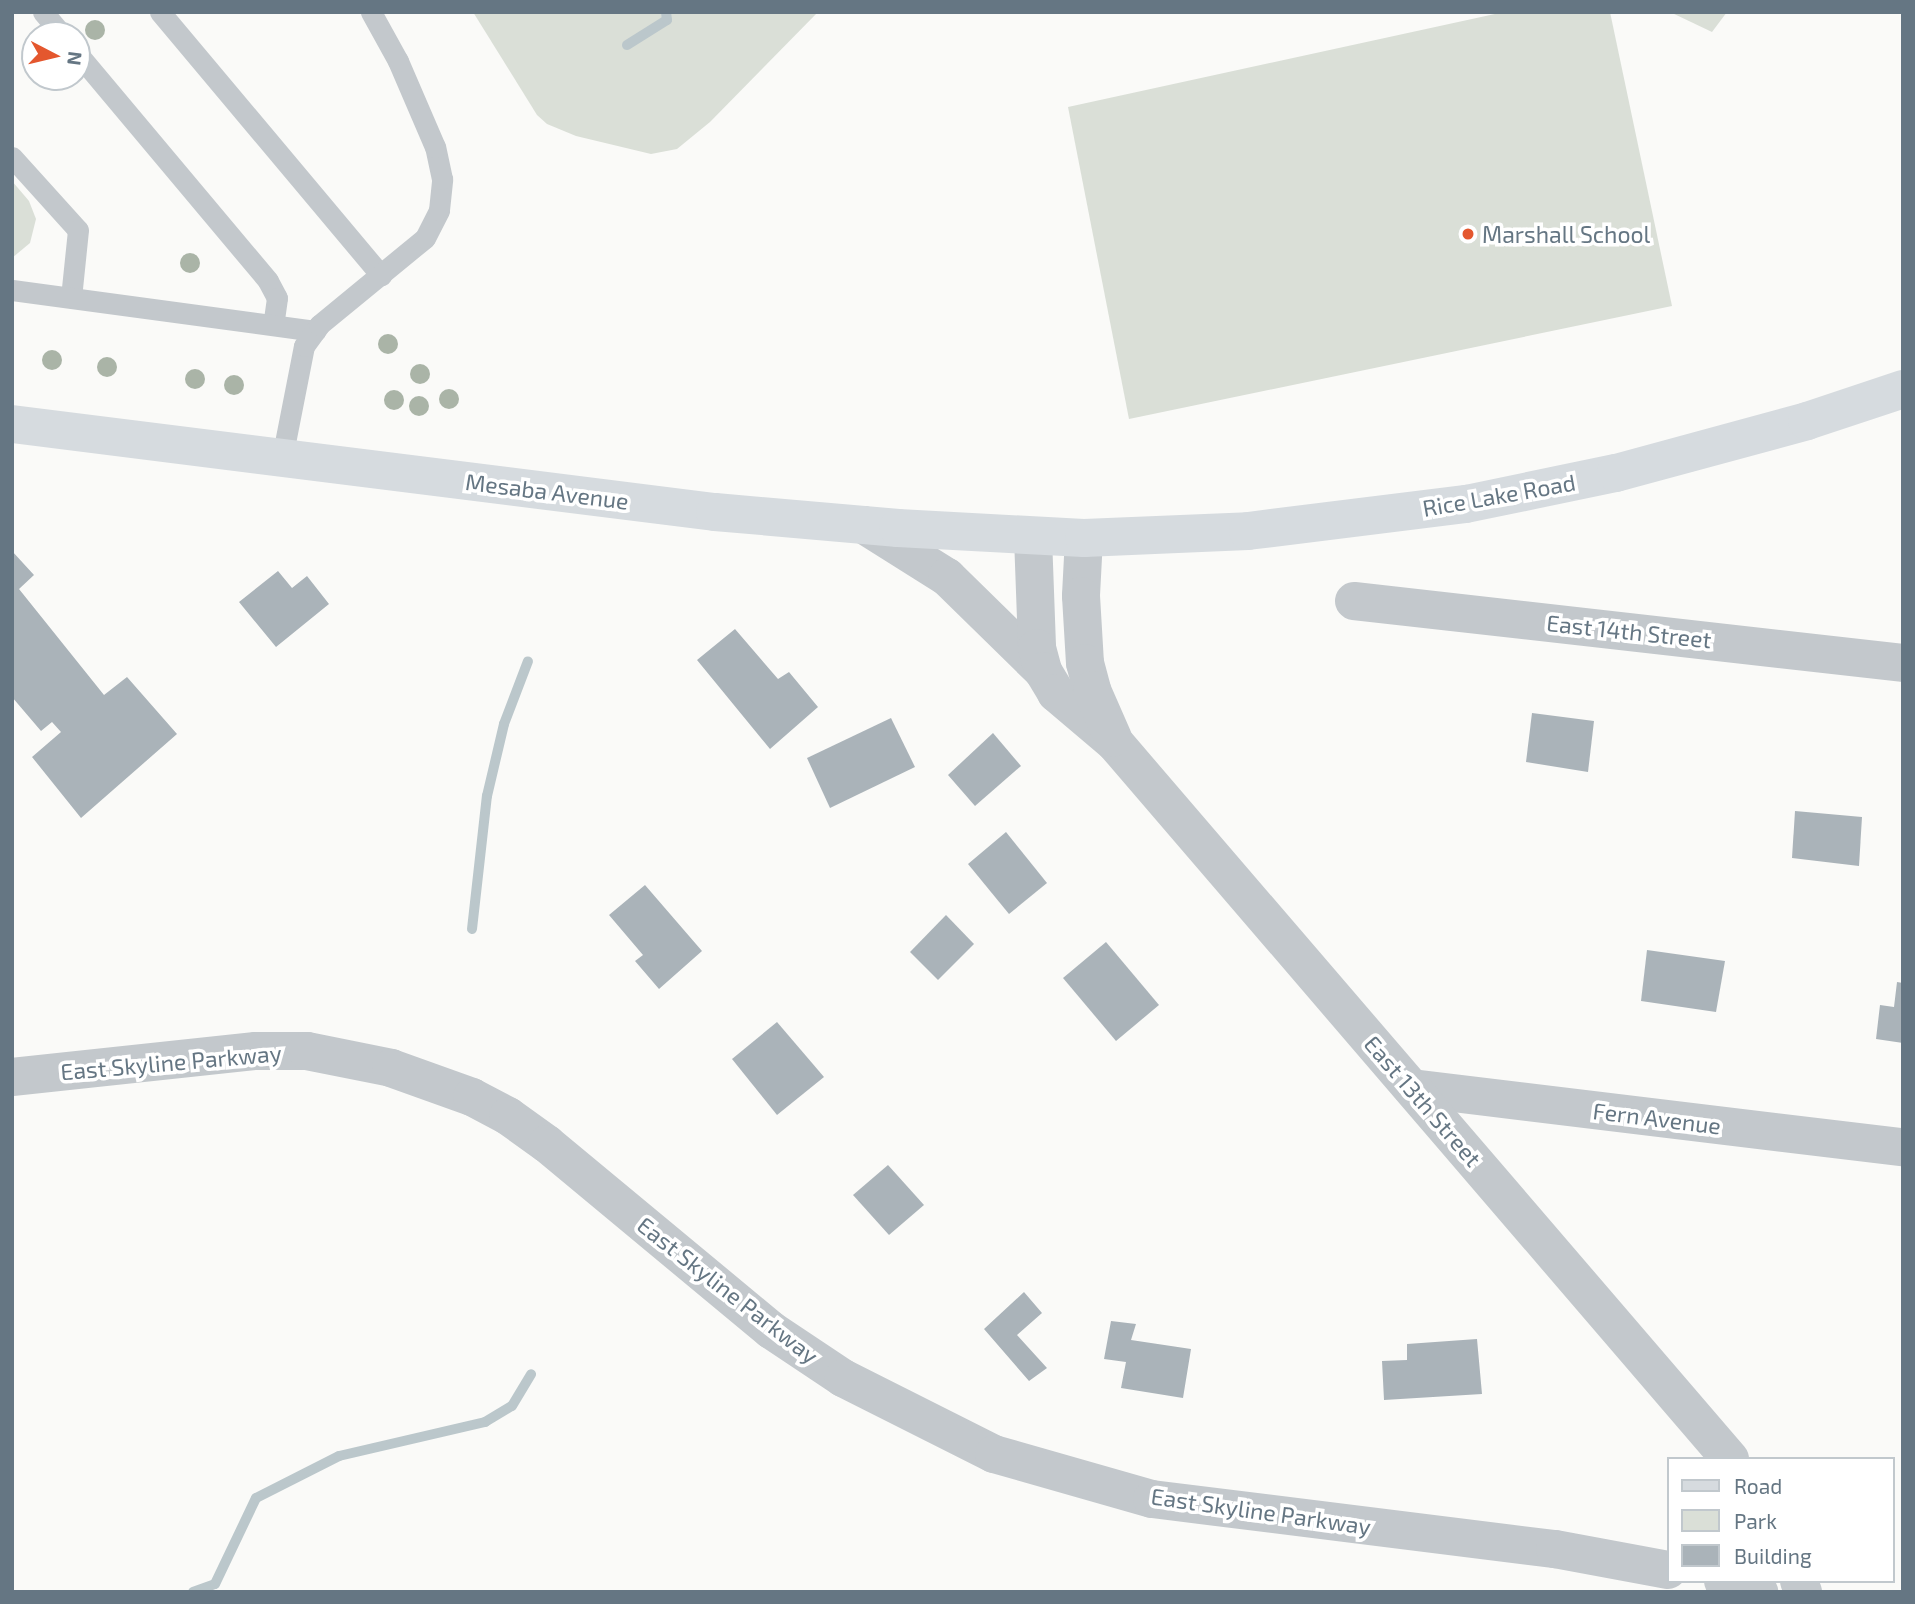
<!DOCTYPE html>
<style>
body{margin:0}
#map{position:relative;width:1915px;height:1604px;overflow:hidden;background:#fafaf8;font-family:"Exo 2",sans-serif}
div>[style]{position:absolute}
.green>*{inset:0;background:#dadfd7}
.stream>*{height:10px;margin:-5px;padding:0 5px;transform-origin:5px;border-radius:5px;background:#bbc7cb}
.building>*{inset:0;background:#aab3b9}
.service>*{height:21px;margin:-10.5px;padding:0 10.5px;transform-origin:10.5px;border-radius:10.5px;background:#c3c8cc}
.minor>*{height:38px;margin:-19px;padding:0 19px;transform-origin:19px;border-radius:19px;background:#c3c8cc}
.tertiary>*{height:38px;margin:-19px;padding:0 19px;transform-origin:19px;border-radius:19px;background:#c3c8cc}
.secondary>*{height:38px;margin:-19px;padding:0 19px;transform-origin:19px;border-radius:19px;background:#d6dbdf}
.trees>*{width:20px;height:20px;margin:-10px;border-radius:50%;background:#aab4a7}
.dots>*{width:19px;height:19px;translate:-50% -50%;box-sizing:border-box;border:4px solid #fff;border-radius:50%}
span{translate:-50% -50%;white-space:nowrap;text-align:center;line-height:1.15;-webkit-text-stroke:7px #fff;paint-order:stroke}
.poi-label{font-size:23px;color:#657683}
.left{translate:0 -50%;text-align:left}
.street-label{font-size:23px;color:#657683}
.frame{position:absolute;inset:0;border:14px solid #657683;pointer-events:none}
.legend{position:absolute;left:1667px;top:1457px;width:228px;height:126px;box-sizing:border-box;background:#fff;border:2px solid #c1c8cd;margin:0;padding:9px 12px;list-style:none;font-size:21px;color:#657683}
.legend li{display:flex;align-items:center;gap:14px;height:35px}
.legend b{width:35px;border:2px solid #c1c8cd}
.north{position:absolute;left:21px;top:21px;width:70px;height:70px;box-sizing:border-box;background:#fff;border:2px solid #c1c8cd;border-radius:50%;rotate:97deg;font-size:19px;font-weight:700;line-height:28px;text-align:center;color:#657683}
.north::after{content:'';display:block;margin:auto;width:24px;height:32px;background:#e4572e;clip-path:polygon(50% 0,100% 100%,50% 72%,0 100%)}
</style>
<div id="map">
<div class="green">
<div style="clip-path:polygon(473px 12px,818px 12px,710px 122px,677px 149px,651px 154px,576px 136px,547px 124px,537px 115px)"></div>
<div style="clip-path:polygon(1504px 12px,1610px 12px,1672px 306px,1129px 419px,1068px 107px)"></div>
<div style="clip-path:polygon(1670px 12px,1727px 12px,1712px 32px)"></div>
<div style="clip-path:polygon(12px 181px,29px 201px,36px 219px,30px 243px,12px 258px)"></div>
</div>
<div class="stream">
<div style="left:627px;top:45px;width:47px;rotate:-32deg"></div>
<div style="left:667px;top:20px;width:8px;rotate:-97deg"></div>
<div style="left:472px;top:929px;width:134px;rotate:-83.6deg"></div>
<div style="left:487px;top:796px;width:74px;rotate:-76.7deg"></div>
<div style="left:504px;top:724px;width:67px;rotate:-69.1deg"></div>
<div style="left:193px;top:1592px;width:23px;rotate:-20deg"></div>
<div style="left:215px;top:1584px;width:95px;rotate:-64.5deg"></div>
<div style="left:256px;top:1498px;width:93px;rotate:-26.8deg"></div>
<div style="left:339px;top:1456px;width:150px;rotate:-13.1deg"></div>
<div style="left:485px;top:1422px;width:31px;rotate:-31deg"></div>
<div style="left:512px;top:1406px;width:37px;rotate:-59deg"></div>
</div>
<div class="building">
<div style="clip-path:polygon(12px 551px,34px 575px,19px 589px,104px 695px,127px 677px,177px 734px,81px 818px,32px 757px,61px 732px,52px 722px,41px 731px,12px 697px)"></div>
<div style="clip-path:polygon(278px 571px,292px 588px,307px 576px,329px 604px,276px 647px,239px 602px)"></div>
<div style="clip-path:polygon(735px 629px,778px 679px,789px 672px,818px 707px,770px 749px,697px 660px)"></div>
<div style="clip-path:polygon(1532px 713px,1594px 721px,1588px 772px,1526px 762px)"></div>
<div style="clip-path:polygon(891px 718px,915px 767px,830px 808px,807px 758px)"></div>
<div style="clip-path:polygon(993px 733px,1021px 766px,975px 806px,948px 775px)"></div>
<div style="clip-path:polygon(1795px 811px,1862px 817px,1859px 866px,1792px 858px)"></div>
<div style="clip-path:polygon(1006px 832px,1047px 883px,1009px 914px,968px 864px)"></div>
<div style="clip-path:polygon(645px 885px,702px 951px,659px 989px,635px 961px,643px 955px,609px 915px)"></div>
<div style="clip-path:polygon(946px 915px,974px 944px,938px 980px,910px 952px)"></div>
<div style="clip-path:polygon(1106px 942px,1159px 1005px,1116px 1041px,1063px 978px)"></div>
<div style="clip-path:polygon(1647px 950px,1725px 961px,1716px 1012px,1641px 1001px)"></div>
<div style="clip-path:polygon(1897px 982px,1903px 983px,1903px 1043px,1876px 1039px,1880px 1005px,1894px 1007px)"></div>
<div style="clip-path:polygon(777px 1022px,824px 1077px,777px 1115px,732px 1059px)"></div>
<div style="clip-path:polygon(888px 1165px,924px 1205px,889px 1235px,853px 1195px)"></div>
<div style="clip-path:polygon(1024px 1292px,1042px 1313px,1017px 1335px,1047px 1368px,1029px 1381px,984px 1329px)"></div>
<div style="clip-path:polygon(1111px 1321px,1136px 1324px,1131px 1340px,1191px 1349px,1183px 1398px,1121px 1388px,1126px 1362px,1104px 1359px)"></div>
<div style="clip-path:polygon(1477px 1339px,1482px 1394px,1384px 1400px,1382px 1361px,1407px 1360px,1407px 1344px)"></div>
</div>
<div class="service">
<div style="left:43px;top:12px;width:30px;rotate:50deg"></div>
<div style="left:160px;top:12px;width:344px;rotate:50deg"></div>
<div style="left:77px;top:53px;width:297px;rotate:50deg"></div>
<div style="left:268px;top:281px;width:19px;rotate:62deg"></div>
<div style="left:277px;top:298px;width:27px;rotate:98deg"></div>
<div style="left:12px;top:157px;width:98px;rotate:47.9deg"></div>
<div style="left:78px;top:230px;width:68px;rotate:95.9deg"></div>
<div style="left:12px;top:290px;width:306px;rotate:7.7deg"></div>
<div style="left:282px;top:458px;width:114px;rotate:-78.9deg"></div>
<div style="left:304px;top:346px;width:26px;rotate:-54deg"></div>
<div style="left:319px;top:325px;width:137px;rotate:-39.4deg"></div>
<div style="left:425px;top:238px;width:31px;rotate:-63deg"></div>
<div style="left:439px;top:210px;width:31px;rotate:-84deg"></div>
<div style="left:442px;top:179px;width:33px;rotate:-102deg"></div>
<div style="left:435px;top:147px;width:94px;rotate:-113.3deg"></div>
<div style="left:398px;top:61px;width:56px;rotate:-118.9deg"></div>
</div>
<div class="minor">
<div style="left:1354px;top:601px;width:552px;rotate:6.44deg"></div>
<div style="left:1412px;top:1088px;width:495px;rotate:6.9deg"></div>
</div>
<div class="tertiary">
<div style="left:864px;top:525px;width:98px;rotate:32.1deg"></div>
<div style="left:947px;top:577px;width:134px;rotate:44.4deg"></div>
<div style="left:1033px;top:537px;width:111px;rotate:87.9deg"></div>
<div style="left:1037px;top:648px;width:24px;rotate:75deg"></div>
<div style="left:1043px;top:671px;width:26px;rotate:59deg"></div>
<div style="left:1056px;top:693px;width:77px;rotate:40.3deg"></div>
<div style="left:1115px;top:743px;width:944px;rotate:49.34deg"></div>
<div style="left:1084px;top:538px;width:58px;rotate:93deg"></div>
<div style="left:1081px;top:596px;width:67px;rotate:86.6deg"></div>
<div style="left:1085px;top:663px;width:28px;rotate:75deg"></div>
<div style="left:1092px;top:690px;width:52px;rotate:66.4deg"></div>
<div style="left:12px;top:1077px;width:245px;rotate:-6.1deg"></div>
<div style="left:256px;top:1051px;width:51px"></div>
<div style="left:307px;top:1051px;width:86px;rotate:11.4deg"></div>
<div style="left:391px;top:1068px;width:86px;rotate:19.7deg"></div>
<div style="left:472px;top:1097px;width:41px;rotate:27.8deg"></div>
<div style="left:508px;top:1116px;width:48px;rotate:35.7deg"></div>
<div style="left:547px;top:1144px;width:291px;rotate:39.7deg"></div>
<div style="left:771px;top:1330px;width:87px;rotate:33.7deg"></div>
<div style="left:843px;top:1378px;width:169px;rotate:26.7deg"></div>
<div style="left:994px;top:1454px;width:164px;rotate:15.9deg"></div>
<div style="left:1152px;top:1499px;width:406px;rotate:7.1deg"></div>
<div style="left:1555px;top:1549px;width:115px;rotate:10.5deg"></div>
<div style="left:1723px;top:1581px;width:38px;rotate:17deg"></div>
<div style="left:1799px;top:1581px;width:12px;rotate:70deg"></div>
</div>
<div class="secondary">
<div style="left:12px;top:424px;width:708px;rotate:7.14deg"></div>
<div style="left:715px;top:512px;width:184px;rotate:5deg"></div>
<div style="left:898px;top:528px;width:186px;rotate:3.1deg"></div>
<div style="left:1084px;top:538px;width:164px;rotate:-2.4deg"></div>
<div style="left:1248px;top:531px;width:220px;rotate:-7.1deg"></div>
<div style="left:1466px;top:504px;width:153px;rotate:-11.7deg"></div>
<div style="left:1616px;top:473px;width:198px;rotate:-15.2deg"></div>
<div style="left:1807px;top:421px;width:101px;rotate:-18.4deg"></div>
</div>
<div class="trees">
<div style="left:95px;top:30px"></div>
<div style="left:190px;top:263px"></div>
<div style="left:388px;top:344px"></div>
<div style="left:52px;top:360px"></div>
<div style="left:107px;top:367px"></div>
<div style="left:420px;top:374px"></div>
<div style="left:195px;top:379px"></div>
<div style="left:234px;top:385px"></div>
<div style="left:449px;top:399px"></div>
<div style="left:394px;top:400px"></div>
<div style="left:419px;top:406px"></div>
</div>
<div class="dots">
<div style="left:1468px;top:234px;background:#e4572e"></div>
</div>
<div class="poi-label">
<span class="left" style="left:1482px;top:234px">Marshall School</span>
</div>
<div class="street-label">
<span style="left:547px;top:491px;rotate:7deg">Mesaba Avenue</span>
<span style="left:1499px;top:495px;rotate:-10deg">Rice Lake Road</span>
<span style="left:1629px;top:631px;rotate:6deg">East 14th Street</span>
<span style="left:171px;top:1062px;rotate:-5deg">East Skyline Parkway</span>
<span style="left:1423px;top:1101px;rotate:49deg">East 13th Street</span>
<span style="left:1657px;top:1118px;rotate:7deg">Fern Avenue</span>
<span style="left:728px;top:1290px;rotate:38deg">East Skyline Parkway</span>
<span style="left:1261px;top:1511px;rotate:8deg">East Skyline Parkway</span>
</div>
<div class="frame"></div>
<ul class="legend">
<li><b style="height:9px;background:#d6dbdf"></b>Road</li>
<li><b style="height:19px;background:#dadfd7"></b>Park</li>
<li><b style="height:19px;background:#aab3b9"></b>Building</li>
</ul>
<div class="north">N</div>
</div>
